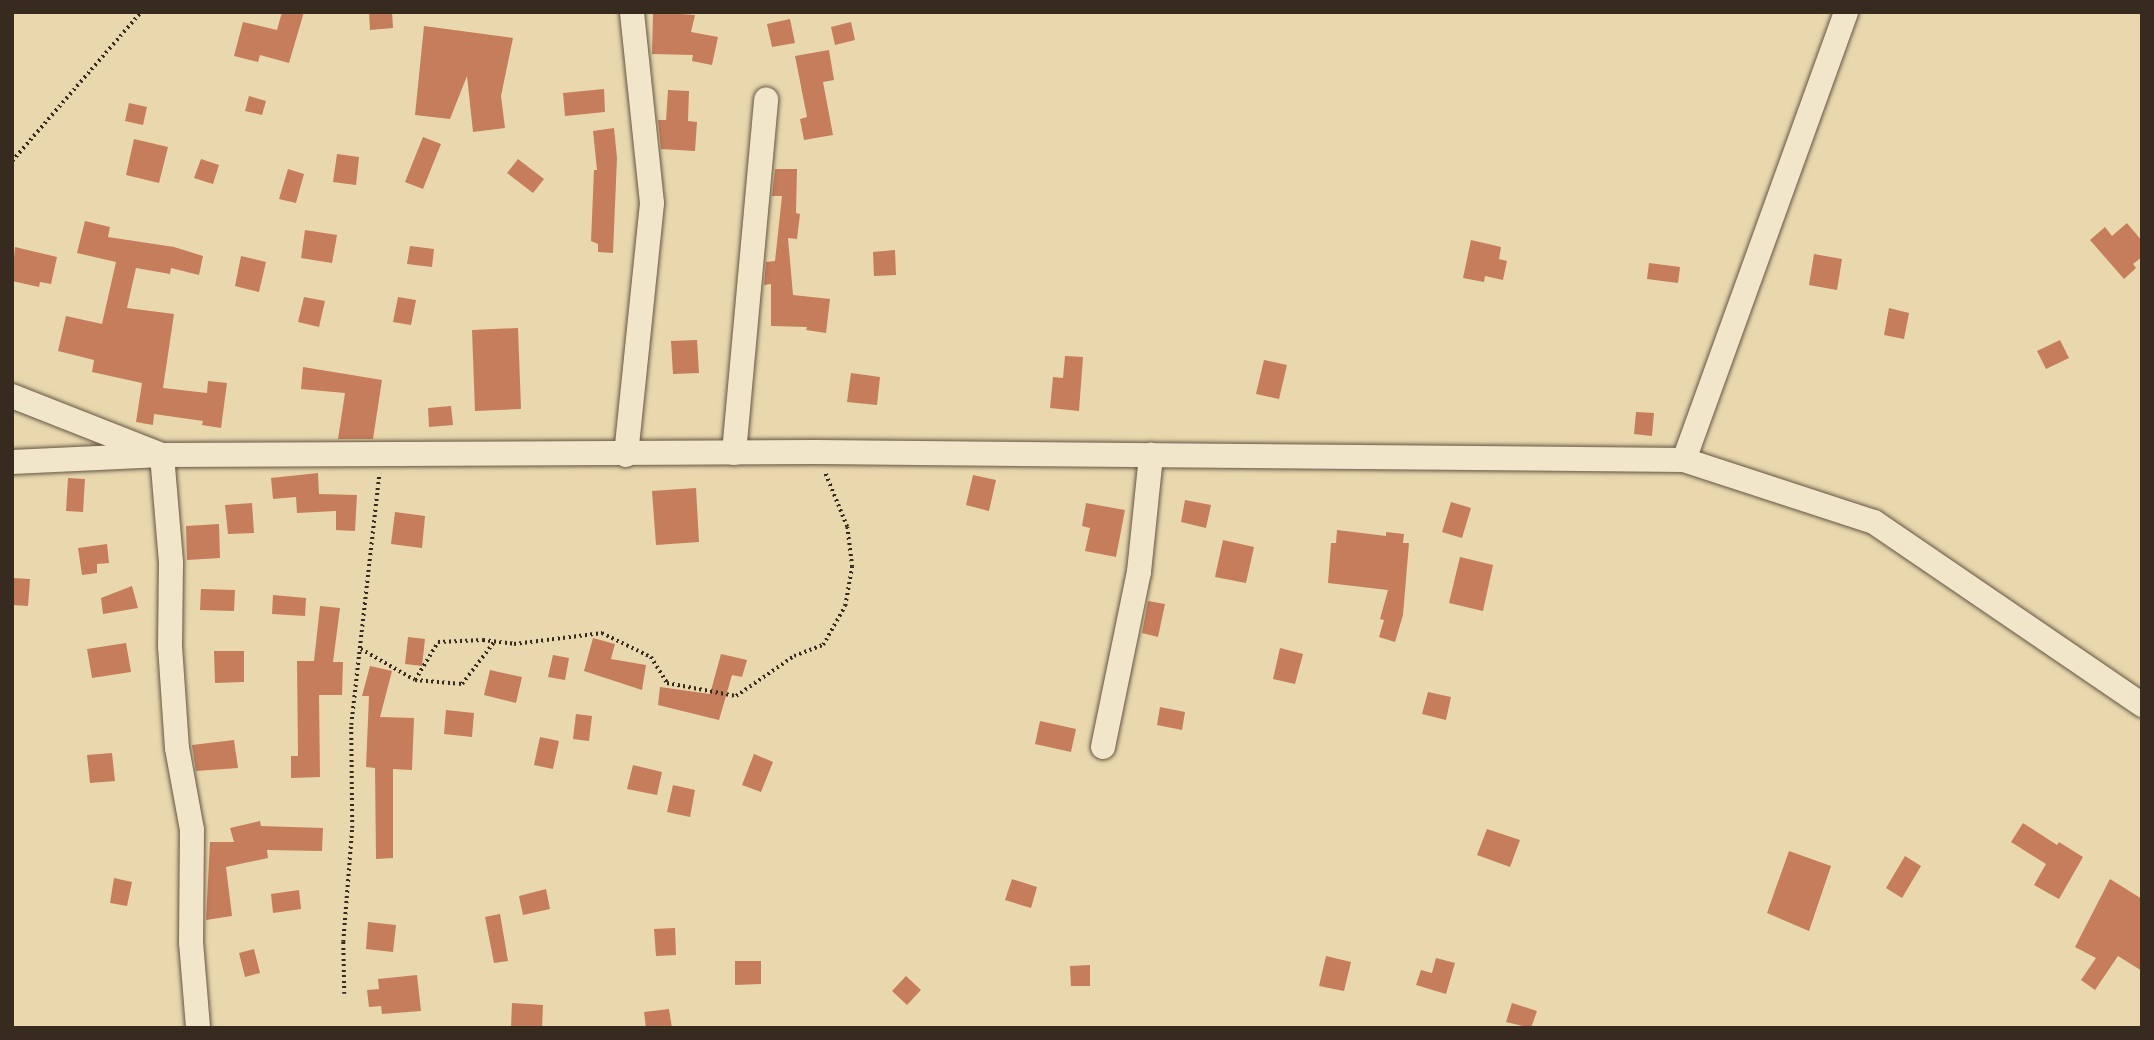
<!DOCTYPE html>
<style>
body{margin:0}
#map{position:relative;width:2154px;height:1040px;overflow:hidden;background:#e9d8ae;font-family:"IM FELL Great Primer",serif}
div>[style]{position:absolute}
.building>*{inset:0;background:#c57d5b}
.path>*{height:3.5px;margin-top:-1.75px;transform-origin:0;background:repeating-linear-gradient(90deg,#372b1f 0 2px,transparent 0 5.5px)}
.roads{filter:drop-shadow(0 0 2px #645643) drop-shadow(0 0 2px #645643)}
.minor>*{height:24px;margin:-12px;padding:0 12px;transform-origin:12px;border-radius:12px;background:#f1e6ca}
span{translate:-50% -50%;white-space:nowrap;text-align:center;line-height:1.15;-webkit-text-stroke:5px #f1e6ca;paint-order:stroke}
.frame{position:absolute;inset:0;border:14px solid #372b1f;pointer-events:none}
</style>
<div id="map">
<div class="building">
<div style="clip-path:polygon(282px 12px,304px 12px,289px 63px,260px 55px,258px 62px,234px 56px,243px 22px,277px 30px)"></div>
<div style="clip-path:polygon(369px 12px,392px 12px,393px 28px,370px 30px)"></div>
<div style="clip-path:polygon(653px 12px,695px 15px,691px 32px,718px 37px,712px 65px,692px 61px,693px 55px,652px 54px)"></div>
<div style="clip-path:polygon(790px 19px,795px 43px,772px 47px,767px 24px)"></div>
<div style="clip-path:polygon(851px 22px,855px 40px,835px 45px,831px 27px)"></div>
<div style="clip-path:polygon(424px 26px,513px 38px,501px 96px,505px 128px,473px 132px,467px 76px,450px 119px,415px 115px)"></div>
<div style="clip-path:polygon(829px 50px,834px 80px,823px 82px,833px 135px,804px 140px,800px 119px,807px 117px,795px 56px)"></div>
<div style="clip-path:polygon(604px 89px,605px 112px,565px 116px,563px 93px)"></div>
<div style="clip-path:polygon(668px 90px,689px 91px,688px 121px,697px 122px,695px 151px,661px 149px,658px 120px,666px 120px)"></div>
<div style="clip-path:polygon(249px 96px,266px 101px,262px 115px,245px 111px)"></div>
<div style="clip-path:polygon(129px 103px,147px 107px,143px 125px,125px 121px)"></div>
<div style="clip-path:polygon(614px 128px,617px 158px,613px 253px,598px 252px,598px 244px,591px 241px,594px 170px,597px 170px,593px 131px)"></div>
<div style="clip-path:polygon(423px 137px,441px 144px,423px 189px,405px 182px)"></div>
<div style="clip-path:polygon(134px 139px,168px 147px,159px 183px,126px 175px)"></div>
<div style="clip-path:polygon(337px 154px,359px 157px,356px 185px,333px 182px)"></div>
<div style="clip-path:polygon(201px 159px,219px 165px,213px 184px,194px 178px)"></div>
<div style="clip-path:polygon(518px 159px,544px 179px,533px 193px,507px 173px)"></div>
<div style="clip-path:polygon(288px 169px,304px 174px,296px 203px,279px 199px)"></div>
<div style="clip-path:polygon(775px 169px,797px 169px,796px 213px,800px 214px,797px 239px,788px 238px,793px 295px,830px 299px,826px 333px,806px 330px,807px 327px,771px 326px,771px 284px,764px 285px,766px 262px,775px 261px,782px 196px,772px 196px)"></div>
<div style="clip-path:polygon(85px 221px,110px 227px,108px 237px,174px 247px,203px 256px,199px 275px,171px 268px,170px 274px,136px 268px,127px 308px,174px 314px,163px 388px,207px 393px,208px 381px,227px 383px,221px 428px,202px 425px,203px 421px,154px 414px,153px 425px,136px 422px,142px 383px,92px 372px,94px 360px,58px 351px,66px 316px,102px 324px,116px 262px,77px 253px)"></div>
<div style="clip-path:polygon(2127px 223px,2142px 241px,2142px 257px,2133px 264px,2136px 268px,2124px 279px,2090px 240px,2105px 227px,2112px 236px)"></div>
<div style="clip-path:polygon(305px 230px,337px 235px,332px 263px,301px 258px)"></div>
<div style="clip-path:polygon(1471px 240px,1501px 247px,1499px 259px,1507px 261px,1503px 280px,1485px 276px,1484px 282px,1463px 278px)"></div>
<div style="clip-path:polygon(410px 246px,434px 249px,432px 267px,407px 264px)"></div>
<div style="clip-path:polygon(15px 247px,57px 257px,51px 284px,40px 282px,39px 287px,12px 281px)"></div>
<div style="clip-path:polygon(895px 250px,896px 275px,874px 276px,873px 252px)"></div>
<div style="clip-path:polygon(1814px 254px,1842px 259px,1837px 290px,1809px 285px)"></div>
<div style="clip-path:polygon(241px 256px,266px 262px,259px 292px,235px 286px)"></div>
<div style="clip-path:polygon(1649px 263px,1680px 267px,1678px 283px,1647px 279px)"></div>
<div style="clip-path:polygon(304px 297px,325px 301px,319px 327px,298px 322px)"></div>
<div style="clip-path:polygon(398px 297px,416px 300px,411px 325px,393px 322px)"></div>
<div style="clip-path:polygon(1889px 308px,1909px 313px,1904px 339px,1884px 335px)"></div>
<div style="clip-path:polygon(518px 328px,521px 409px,475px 411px,472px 330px)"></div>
<div style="clip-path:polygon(697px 340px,699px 373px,673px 374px,671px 341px)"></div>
<div style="clip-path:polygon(2060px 340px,2069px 358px,2046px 369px,2037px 351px)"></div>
<div style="clip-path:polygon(1065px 356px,1083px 357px,1079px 411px,1050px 408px,1053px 377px,1063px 378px)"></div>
<div style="clip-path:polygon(1264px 360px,1287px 365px,1279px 399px,1256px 394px)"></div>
<div style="clip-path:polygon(303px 367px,382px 380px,373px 439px,338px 439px,345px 393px,301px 389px)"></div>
<div style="clip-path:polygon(851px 373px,880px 377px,877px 405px,847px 402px)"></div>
<div style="clip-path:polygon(451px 406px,453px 425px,429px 427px,428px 408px)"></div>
<div style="clip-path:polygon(1636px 412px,1654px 413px,1652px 436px,1634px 434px)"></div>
<div style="clip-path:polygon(318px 473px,319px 494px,357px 495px,355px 531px,336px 530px,336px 511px,297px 513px,296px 497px,273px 499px,271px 478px)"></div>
<div style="clip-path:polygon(973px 475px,996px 480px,989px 511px,966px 505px)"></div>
<div style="clip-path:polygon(68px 478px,85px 479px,83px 512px,66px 511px)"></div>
<div style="clip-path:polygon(696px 488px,699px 542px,656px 545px,652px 491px)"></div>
<div style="clip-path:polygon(1185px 500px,1211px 505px,1206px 528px,1181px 522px)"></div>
<div style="clip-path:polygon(1451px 502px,1471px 508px,1462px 538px,1442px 532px)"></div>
<div style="clip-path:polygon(252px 503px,254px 533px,228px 534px,225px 505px)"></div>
<div style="clip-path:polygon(1086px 503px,1125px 510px,1116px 557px,1085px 551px,1090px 528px,1082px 526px)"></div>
<div style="clip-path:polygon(395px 512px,425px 516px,422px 548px,391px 544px)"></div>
<div style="clip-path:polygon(219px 524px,220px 558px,187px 560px,186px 526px)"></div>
<div style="clip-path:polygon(1337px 530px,1386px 536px,1386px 532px,1404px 534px,1403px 543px,1409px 543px,1403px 615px,1395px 642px,1379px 637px,1384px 620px,1380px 619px,1388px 590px,1328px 583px,1331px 543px,1336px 543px)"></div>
<div style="clip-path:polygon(1223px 540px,1254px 547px,1246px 583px,1215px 577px)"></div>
<div style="clip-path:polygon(107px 544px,109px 563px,97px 564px,97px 573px,82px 575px,78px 548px)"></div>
<div style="clip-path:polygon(1460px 557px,1493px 565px,1483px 611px,1449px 603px)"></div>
<div style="clip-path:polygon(12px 578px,30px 579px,28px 606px,12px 605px)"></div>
<div style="clip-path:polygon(132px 586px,138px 608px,103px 614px,101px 598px)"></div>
<div style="clip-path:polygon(201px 589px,235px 590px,234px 611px,200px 610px)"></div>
<div style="clip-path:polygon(273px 595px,306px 598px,305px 616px,272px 614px)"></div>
<div style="clip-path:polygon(1148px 601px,1165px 604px,1158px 637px,1142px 633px)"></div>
<div style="clip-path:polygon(320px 606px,340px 608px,333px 662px,343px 662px,342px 695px,319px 695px,320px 777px,291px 778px,291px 756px,298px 756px,297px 661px,314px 661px)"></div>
<div style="clip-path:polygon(408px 637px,425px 639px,422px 666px,405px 664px)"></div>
<div style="clip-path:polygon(593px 638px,615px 644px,611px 659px,646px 665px,642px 690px,584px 671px)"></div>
<div style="clip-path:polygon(126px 643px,131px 672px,92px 678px,87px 649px)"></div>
<div style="clip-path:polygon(1280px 648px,1303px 654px,1295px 684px,1273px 679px)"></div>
<div style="clip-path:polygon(214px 651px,244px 651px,244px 682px,215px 683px)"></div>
<div style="clip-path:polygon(721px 654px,747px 660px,742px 677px,732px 675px,719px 720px,658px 705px,660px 687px,710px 694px)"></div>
<div style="clip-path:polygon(553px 655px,569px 658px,565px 680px,548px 677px)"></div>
<div style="clip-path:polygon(370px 666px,392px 671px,380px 717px,414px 718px,412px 770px,393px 769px,393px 858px,376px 859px,375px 768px,366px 767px,369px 696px,362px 696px)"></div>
<div style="clip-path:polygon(490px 670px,522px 677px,516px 703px,484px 695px)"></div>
<div style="clip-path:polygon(1428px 692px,1451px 697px,1446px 720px,1422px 714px)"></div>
<div style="clip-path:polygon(1160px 707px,1185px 712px,1182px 730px,1157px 725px)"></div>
<div style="clip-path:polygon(446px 710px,474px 713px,472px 737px,444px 734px)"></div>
<div style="clip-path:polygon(576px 714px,592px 716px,589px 741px,573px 739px)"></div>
<div style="clip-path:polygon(1040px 721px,1076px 729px,1071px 752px,1035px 744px)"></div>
<div style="clip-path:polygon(540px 737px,559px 741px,553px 769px,534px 765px)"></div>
<div style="clip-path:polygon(234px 740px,238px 768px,196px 771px,192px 745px)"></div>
<div style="clip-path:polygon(112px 753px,115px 781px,90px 783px,87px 755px)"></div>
<div style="clip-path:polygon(754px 754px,773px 762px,761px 792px,742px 785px)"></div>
<div style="clip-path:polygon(633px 765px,662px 772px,657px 795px,627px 789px)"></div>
<div style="clip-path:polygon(673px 785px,695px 790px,690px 817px,667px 812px)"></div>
<div style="clip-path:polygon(260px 821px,261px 826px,323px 828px,322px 851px,267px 850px,268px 858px,226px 867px,232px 916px,206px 920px,210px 842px,234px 842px,230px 828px)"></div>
<div style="clip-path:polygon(2023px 823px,2057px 845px,2059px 842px,2083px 857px,2059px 899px,2034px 885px,2046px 864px,2011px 842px)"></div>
<div style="clip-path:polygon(1487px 829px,1520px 840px,1510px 867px,1477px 855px)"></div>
<div style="clip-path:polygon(1789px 851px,1831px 866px,1809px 931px,1767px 913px)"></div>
<div style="clip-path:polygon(1905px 856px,1921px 866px,1902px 898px,1886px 888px)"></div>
<div style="clip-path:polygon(114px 878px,132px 882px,127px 906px,110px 903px)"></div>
<div style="clip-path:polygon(1012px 879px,1037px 887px,1031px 908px,1005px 900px)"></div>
<div style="clip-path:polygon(2110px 879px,2142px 899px,2142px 971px,2118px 956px,2095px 990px,2081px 980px,2096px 958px,2075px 947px)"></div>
<div style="clip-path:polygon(546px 889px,550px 909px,523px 915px,519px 896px)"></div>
<div style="clip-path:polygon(299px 890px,301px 909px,273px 913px,271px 894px)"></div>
<div style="clip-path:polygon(500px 914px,508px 961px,494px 963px,485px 917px)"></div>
<div style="clip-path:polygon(368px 922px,396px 925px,393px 952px,366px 949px)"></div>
<div style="clip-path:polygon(675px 928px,676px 955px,656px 956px,654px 929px)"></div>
<div style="clip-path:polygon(254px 949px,260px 973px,245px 977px,239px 953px)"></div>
<div style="clip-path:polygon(1326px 956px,1351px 962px,1344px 991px,1319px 986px)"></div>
<div style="clip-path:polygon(1436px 958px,1455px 963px,1446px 994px,1416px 985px,1421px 970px,1432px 973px)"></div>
<div style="clip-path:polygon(735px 961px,761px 961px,761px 984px,735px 985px)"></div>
<div style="clip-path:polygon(1090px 965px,1090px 986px,1071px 986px,1070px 966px)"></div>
<div style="clip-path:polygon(417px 975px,421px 1011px,382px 1014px,381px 1006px,369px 1007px,367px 990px,379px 989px,378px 979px)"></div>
<div style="clip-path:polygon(906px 976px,921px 990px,907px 1005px,892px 991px)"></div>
<div style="clip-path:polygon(512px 1003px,543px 1005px,542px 1028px,511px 1028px)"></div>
<div style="clip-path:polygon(1512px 1003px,1537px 1011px,1531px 1028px,1506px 1022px)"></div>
<div style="clip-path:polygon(669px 1009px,672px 1028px,646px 1028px,644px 1012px)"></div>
</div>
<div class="path">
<div style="left:12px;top:161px;width:197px;rotate:-49.1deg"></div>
<div style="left:361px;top:649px;width:62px;rotate:29.9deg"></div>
<div style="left:415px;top:680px;width:47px;rotate:4.9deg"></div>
<div style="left:462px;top:684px;width:53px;rotate:-52.7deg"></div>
<div style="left:415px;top:680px;width:44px;rotate:-58.8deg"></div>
<div style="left:438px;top:642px;width:45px;rotate:-2.5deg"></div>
<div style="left:483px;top:640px;width:31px;rotate:7deg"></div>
<div style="left:514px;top:644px;width:89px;rotate:-7.1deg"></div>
<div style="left:602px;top:633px;width:55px;rotate:26.1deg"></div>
<div style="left:651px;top:657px;width:31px;rotate:58deg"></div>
<div style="left:667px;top:683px;width:70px;rotate:10.7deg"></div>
<div style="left:736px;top:696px;width:70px;rotate:-34.6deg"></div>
<div style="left:794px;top:656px;width:31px;rotate:-21deg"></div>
<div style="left:823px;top:645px;width:45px;rotate:-60.6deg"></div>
<div style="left:845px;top:606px;width:40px;rotate:-80deg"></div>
<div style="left:852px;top:567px;width:40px;rotate:-97.1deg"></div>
<div style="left:847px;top:527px;width:58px;rotate:-112.2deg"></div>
<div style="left:344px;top:994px;width:52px;rotate:-91.1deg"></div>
<div style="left:343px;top:942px;width:114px;rotate:-85.5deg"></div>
<div style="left:352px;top:828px;width:103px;rotate:-90.6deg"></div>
<div style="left:351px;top:725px;width:253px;rotate:-83.6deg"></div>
</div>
<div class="roads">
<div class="minor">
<div style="left:12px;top:396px;width:161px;rotate:21.5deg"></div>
<div style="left:162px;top:455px;width:654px;rotate:-0.26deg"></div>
<div style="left:816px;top:452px;width:868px;rotate:0.53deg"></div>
<div style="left:1684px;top:460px;width:200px;rotate:18.1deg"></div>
<div style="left:1874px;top:522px;width:325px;rotate:34.3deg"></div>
<div style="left:734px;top:453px;width:355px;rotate:-84.8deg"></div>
<div style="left:626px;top:455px;width:253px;rotate:-84.1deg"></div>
<div style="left:652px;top:203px;width:192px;rotate:-96deg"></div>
<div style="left:1684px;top:460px;width:476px;rotate:-70.1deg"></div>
<div style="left:12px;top:462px;width:150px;rotate:-2.7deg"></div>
<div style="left:162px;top:455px;width:108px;rotate:85.2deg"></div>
<div style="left:171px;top:563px;width:83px;rotate:90.7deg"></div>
<div style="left:170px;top:646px;width:102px;rotate:86.1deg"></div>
<div style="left:177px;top:748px;width:83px;rotate:79.6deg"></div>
<div style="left:192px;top:830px;width:112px;rotate:90.5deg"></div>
<div style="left:191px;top:942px;width:86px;rotate:85.3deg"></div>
<div style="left:1103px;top:747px;width:179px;rotate:-78.4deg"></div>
<div style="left:1139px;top:572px;width:118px;rotate:-84.1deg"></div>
</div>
</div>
<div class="frame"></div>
</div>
